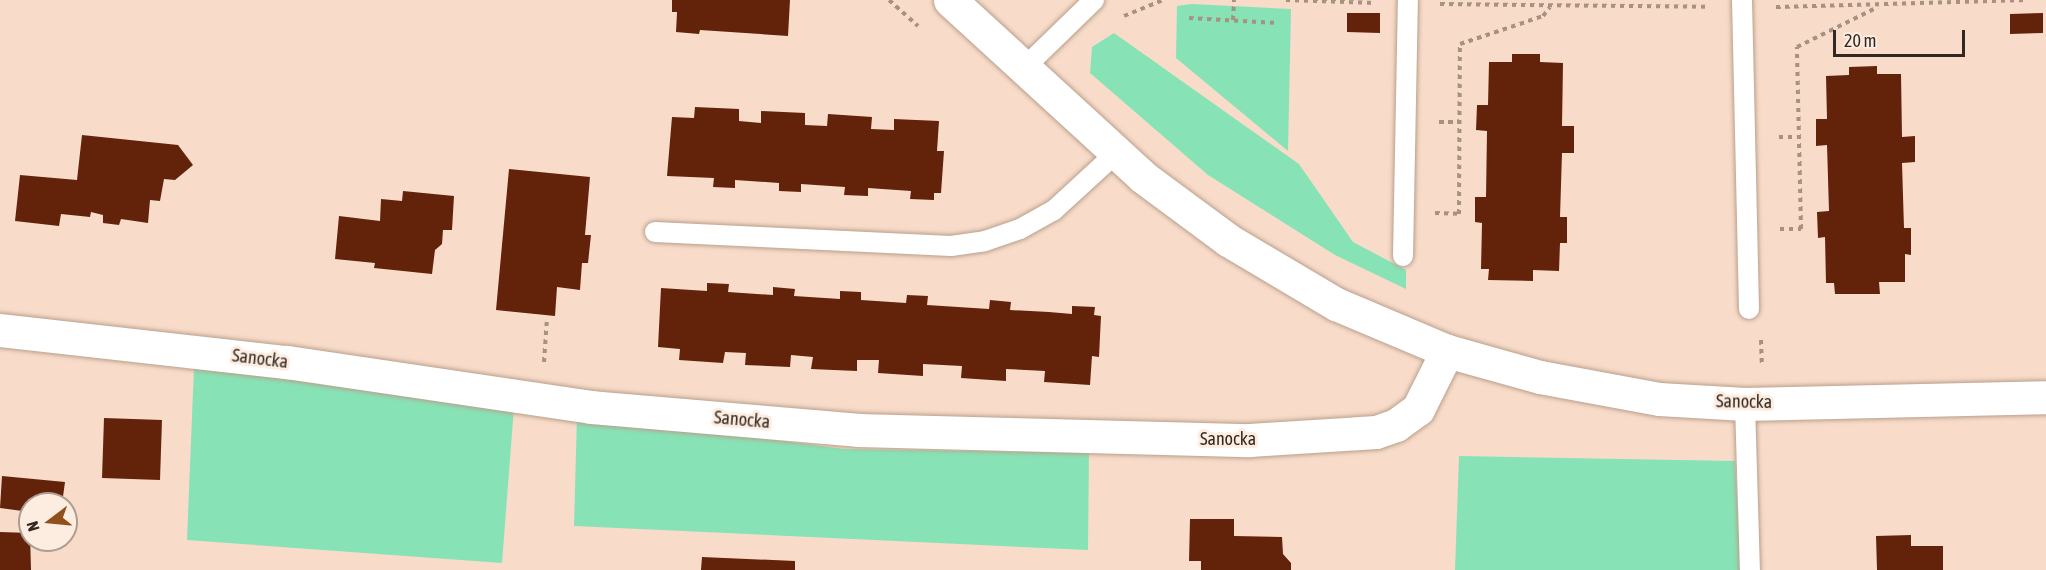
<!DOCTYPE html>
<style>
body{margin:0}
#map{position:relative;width:2046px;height:570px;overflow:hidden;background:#f8dcc9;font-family:"Asap Condensed",sans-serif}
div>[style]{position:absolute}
.green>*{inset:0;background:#87e3b5}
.building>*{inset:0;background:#62230a}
.path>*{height:4px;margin-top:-2px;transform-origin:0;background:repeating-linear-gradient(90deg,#a69183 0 4.5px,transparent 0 9px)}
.roads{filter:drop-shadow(0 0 2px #b99f8d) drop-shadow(0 0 2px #b99f8d)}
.service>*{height:20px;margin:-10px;padding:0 10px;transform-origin:10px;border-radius:10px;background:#fff}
.minor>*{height:33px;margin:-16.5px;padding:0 16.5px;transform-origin:16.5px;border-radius:16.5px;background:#fff}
span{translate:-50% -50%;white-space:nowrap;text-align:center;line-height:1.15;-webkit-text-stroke:6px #fdece0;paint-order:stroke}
.street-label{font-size:18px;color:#332821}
.north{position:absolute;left:18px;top:492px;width:60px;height:60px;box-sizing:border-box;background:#fdece0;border:2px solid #ac9e94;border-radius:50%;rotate:254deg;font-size:16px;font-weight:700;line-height:24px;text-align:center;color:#332821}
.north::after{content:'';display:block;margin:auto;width:21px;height:27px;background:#904f1b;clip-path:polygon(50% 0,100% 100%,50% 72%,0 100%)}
.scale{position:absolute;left:1833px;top:30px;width:132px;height:27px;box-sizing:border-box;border:3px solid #332821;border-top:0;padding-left:8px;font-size:18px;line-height:21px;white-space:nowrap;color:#332821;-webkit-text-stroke:4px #fdece0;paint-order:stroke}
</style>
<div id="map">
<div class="green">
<div style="clip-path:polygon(1192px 4px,1291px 9px,1288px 151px,1176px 58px,1177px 6px)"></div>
<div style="clip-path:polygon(1114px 33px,1299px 164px,1353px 242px,1406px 270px,1406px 289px,1335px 255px,1208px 175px,1090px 73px,1092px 47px)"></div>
<div style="clip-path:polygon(194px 367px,514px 407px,502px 563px,187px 540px)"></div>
<div style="clip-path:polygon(577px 415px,844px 449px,1089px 453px,1088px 550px,574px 526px)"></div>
<div style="clip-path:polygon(1459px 456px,1735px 461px,1741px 570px,1455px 570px)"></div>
</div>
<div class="building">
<div style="clip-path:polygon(672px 0,790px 0,788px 36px,700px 30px,699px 34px,676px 32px,677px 12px,672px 12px)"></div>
<div style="clip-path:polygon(1347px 13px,1380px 13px,1380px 33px,1347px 32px)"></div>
<div style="clip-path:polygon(2043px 13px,2043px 33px,2010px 34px,2010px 14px)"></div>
<div style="clip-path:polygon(1512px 54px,1540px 54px,1540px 62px,1563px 63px,1562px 126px,1574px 126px,1574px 153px,1562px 153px,1560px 217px,1567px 217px,1567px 243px,1560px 243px,1559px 271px,1533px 270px,1533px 281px,1488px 280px,1489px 269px,1481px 269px,1482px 223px,1475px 222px,1475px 197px,1486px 197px,1487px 131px,1476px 130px,1477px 105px,1488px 105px,1489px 62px,1512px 62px)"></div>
<div style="clip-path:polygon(1877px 66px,1877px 74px,1901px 74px,1902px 137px,1915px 136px,1915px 162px,1902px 163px,1904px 228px,1911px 228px,1911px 255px,1905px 254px,1905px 282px,1879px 282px,1880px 294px,1835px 294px,1834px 283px,1826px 283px,1825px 237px,1818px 238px,1817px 212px,1829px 211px,1827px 145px,1816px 146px,1816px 119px,1827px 119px,1826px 76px,1849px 75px,1849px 67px)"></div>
<div style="clip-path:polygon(695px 107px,739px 109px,739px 121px,761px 123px,761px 111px,805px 113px,805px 125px,827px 126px,828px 114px,872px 117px,871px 129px,894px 130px,894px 119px,939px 121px,937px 151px,944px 151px,941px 193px,934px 193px,934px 200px,910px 199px,911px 191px,868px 188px,868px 196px,844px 195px,845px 187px,801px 184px,801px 192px,779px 191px,779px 183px,735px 180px,735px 188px,713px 187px,714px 178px,667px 176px,672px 117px,694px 118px)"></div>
<div style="clip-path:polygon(82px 135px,178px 145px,193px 165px,175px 180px,164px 179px,160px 201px,150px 200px,148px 223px,121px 219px,119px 225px,103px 223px,103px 215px,91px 212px,90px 217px,61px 214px,59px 226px,15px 221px,20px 175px,77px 180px)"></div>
<div style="clip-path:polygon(509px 169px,590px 177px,585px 235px,591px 235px,588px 263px,582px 263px,580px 290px,557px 287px,555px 316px,496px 310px)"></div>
<div style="clip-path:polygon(403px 191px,454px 196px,452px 230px,443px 230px,442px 244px,435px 250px,432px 274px,374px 268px,375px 263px,335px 259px,339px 216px,380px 221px,381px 199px,402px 201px)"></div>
<div style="clip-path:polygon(707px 283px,729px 284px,728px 292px,773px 295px,773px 287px,795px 289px,794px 296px,840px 299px,840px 291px,861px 292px,861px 300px,906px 303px,907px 295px,928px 296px,927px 305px,989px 309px,990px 300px,1011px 302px,1010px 310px,1049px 312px,1072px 314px,1072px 306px,1095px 307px,1094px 315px,1101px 316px,1099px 357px,1092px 356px,1090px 385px,1044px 382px,1045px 371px,1006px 369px,1006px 381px,961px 378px,962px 366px,923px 364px,923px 376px,878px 373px,879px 360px,857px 360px,857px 371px,811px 369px,813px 357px,791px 355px,790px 367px,745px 365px,746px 353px,725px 352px,723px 363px,679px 360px,680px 349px,658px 347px,661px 288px,707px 291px)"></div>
<div style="clip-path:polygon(104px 418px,162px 420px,160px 480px,102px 478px)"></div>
<div style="clip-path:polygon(2px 476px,65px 482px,62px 504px,30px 504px,30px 512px,0 508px)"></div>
<div style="clip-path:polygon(1190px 519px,1234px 519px,1234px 536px,1282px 537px,1283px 554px,1291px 563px,1291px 570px,1201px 570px,1201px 561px,1189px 561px)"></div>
<div style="clip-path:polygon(0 532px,30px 533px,31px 570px,0 570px)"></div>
<div style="clip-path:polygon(1911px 535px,1911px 546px,1943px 546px,1943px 570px,1877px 570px,1876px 536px)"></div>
<div style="clip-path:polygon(702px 557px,795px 561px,795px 570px,701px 570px)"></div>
</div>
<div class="path">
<div style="left:889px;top:0;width:39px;rotate:42deg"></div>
<div style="left:1286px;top:0;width:90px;rotate:1.9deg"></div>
<div style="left:1440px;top:4px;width:269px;rotate:0.6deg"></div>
<div style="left:1776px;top:7px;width:252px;rotate:-1.6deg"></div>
<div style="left:1124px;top:16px;width:42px;rotate:-22.3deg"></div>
<div style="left:1189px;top:18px;width:89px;rotate:3.2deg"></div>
<div style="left:1233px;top:20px;width:20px;rotate:-87deg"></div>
<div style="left:1439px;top:122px;width:21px"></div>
<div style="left:1779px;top:137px;width:21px"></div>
<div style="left:1435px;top:213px;width:24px;rotate:2deg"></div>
<div style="left:1459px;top:214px;width:170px;rotate:-89.7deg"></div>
<div style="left:1460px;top:44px;width:88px;rotate:-18.6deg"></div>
<div style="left:1543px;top:16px;width:11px;rotate:-52deg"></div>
<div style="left:1780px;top:229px;width:21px"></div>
<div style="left:1801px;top:229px;width:182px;rotate:-91.3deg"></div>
<div style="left:1797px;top:47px;width:90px;rotate:-26.3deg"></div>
<div style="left:1761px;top:340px;width:25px;rotate:88deg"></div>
<div style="left:544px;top:362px;width:44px;rotate:-86.1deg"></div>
</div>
<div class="roads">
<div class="service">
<div style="left:1742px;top:0;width:309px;rotate:88.7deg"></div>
<div style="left:1024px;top:68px;width:98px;rotate:-44.2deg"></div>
<div style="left:655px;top:232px;width:296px;rotate:2.7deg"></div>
<div style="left:951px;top:246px;width:34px;rotate:-8deg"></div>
<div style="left:985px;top:241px;width:37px;rotate:-19deg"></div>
<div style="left:1020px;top:229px;width:38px;rotate:-29deg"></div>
<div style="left:1053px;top:211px;width:86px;rotate:-42.6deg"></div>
<div style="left:1403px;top:256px;width:256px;rotate:-88.9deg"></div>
<div style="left:1745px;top:404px;width:166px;rotate:88.3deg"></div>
</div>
<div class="minor">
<div style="left:950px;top:0;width:262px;rotate:42.5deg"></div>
<div style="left:1143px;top:177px;width:106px;rotate:36.5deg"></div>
<div style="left:1228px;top:240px;width:126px;rotate:30.7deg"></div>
<div style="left:1336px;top:304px;width:121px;rotate:22.9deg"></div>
<div style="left:1447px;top:351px;width:97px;rotate:15.6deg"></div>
<div style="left:1540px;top:377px;width:121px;rotate:10.5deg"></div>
<div style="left:1659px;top:399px;width:86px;rotate:3.3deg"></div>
<div style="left:1745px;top:404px;width:301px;rotate:-1.3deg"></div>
<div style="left:0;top:330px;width:289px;rotate:6.4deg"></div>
<div style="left:287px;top:362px;width:307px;rotate:8.4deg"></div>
<div style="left:591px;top:407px;width:268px;rotate:4.9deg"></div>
<div style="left:858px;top:430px;width:391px;rotate:1.5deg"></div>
<div style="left:1249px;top:440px;width:127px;rotate:-3.6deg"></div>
<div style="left:1376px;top:432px;width:21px;rotate:-19deg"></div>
<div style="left:1396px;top:425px;width:27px;rotate:-36deg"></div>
<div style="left:1418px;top:409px;width:65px;rotate:-63.4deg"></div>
</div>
</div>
<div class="street-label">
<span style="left:260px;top:359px;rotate:7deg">Sanocka</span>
<span style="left:1744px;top:402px;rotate:1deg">Sanocka</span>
<span style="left:742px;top:420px;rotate:5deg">Sanocka</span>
<span style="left:1228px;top:439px">Sanocka</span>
</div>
<div class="north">N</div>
<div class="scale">20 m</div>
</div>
